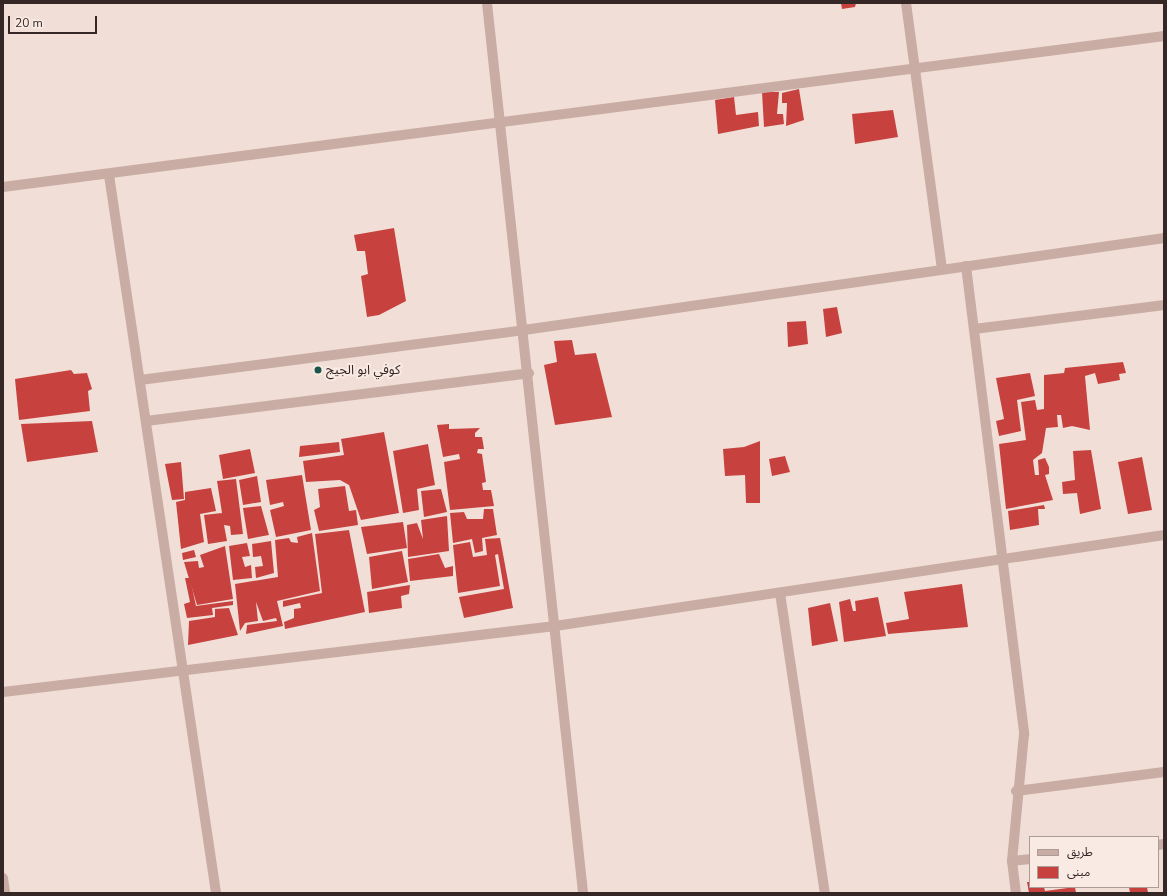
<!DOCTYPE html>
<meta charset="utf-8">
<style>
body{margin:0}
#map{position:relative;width:1167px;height:896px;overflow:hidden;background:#f1dfd7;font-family:"Nunito Sans","Noto Sans Arabic",sans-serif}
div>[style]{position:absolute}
.building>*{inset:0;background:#c7423f}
.minor>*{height:10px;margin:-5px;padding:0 5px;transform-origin:5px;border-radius:5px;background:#c9aca3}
.dots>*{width:11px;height:11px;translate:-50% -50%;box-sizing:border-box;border:2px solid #f9eae3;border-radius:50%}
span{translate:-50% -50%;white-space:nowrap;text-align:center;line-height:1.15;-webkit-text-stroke:4px #f9eae3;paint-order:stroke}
.poi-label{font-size:13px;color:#342725}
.left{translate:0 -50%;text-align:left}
.frame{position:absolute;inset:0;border:4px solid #342725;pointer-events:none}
.legend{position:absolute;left:1029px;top:836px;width:130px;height:52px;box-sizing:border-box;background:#f9eae3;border:1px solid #aa9c97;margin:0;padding:5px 7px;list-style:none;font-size:12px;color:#342725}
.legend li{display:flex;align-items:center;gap:8px;height:20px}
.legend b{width:20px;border:1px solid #aa9c97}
.scale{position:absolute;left:8px;top:16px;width:89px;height:18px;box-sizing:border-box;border:2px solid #342725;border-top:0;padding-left:5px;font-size:12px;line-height:14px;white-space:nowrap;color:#342725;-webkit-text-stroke:3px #f9eae3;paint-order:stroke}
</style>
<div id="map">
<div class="building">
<div style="clip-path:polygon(841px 3px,856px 3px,855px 7px,842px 9px)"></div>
<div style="clip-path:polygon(799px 89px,804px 120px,786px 126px,787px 103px,782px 103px,782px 93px)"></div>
<div style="clip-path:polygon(762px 92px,779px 92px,777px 114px,783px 114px,784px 124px,764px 127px)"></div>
<div style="clip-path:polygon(734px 97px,736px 115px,758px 112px,759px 126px,718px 134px,715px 100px)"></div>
<div style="clip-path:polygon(893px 110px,898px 137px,855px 144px,852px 114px)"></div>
<div style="clip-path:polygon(394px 228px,406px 301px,379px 315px,367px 317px,361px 276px,368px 274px,365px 251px,357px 251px,354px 235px)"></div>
<div style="clip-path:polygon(837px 307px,842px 333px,826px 337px,823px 309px)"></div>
<div style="clip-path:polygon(806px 321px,808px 344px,788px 347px,787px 322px)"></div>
<div style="clip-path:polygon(572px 340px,575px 355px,596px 353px,612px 417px,555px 425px,544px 365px,557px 362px,554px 341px)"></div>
<div style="clip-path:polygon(1123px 362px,1126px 373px,1119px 374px,1120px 380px,1098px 384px,1095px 373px,1085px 376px,1090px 430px,1072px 426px,1063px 428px,1061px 415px,1057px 415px,1058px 427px,1046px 428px,1042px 453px,1033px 460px,1035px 475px,1039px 475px,1038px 460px,1045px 458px,1049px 467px,1049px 474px,1045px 475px,1053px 500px,1006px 509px,999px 444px,1026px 440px,1021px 402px,1035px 400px,1037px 410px,1044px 409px,1044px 375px,1064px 373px,1065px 368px)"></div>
<div style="clip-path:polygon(71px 370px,74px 374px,87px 373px,92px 389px,88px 391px,90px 411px,19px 420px,15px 379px)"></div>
<div style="clip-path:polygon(1030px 373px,1035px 396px,1017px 400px,1021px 431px,999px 436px,996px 421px,1004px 419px,996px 378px)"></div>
<div style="clip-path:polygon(92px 421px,98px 452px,27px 462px,21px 424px)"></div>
<div style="clip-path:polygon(449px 424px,449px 429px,480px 428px,475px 433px,475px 437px,482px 437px,484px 449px,478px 449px,477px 453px,482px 454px,486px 482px,482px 483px,483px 490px,491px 490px,494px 506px,450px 510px,444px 462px,460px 459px,459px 454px,443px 457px,437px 425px)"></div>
<div style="clip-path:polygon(384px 432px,399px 513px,361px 520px,349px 485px,340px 480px,306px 482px,303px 461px,344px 455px,341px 439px)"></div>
<div style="clip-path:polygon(760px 441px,760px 503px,746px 503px,745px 475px,725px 476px,723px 449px,744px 447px)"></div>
<div style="clip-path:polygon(339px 442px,340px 452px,299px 457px,300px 446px)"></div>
<div style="clip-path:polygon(428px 444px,435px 485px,417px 489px,419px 510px,403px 513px,393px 451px)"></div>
<div style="clip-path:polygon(250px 449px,255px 473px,223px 479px,219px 455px)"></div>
<div style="clip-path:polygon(1091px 450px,1101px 509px,1080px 514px,1077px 493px,1063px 494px,1062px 482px,1075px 480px,1073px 451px)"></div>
<div style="clip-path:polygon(785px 456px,790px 472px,772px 476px,769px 459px)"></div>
<div style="clip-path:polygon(1142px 457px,1152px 510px,1128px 514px,1118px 462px)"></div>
<div style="clip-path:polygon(181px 462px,184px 499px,172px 500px,165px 464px)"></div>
<div style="clip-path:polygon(302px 475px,311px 530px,276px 537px,270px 510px,284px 506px,283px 502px,270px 505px,266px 480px)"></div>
<div style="clip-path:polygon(257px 476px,261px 502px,243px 505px,239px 480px)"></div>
<div style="clip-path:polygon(236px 479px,243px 534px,231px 535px,230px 526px,224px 525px,227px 541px,208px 544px,204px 515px,222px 513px,217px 481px)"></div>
<div style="clip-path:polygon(345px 486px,349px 511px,356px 510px,358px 525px,319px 531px,314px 510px,320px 507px,318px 489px)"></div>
<div style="clip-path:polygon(211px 488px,216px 511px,200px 514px,204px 542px,181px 549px,176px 502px,185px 500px,185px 492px)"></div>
<div style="clip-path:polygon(441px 489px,447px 512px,424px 517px,421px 491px)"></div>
<div style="clip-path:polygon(1044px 505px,1045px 509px,1038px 509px,1039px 525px,1010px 530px,1008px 511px)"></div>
<div style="clip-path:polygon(261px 506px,269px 535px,248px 539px,243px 508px)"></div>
<div style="clip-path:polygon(484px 509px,493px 509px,497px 535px,482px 538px,483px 551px,475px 553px,472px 539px,453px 543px,450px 513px,464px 512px,467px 519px,483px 519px)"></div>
<div style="clip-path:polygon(447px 516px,449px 551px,408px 557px,407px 525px,417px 523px,423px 539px,421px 520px)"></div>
<div style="clip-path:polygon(403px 522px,407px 548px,367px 554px,361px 527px)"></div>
<div style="clip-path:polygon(349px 530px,365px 612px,285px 629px,284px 622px,294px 618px,294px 609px,301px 608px,300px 603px,283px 607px,283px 601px,322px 593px,315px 534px)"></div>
<div style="clip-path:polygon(312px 533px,320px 591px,277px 601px,283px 626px,246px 634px,247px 625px,277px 621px,276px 618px,263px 621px,256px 602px,258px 621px,245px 623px,240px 631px,235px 584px,278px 577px,275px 540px,289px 538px,291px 542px,298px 543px,297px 537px)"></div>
<div style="clip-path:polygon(500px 538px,513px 608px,464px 618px,459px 597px,504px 589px,498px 554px,495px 555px,500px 586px,458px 593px,453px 545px,470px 542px,473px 557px,487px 555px,485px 539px)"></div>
<div style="clip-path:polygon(271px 541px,274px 573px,256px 578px,255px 567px,263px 566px,261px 556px,253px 557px,252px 544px)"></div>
<div style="clip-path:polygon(247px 543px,250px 556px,242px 557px,245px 567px,251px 565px,252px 578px,233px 580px,229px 546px)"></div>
<div style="clip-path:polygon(225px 546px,233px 599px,197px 605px,184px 562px,198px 561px,199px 568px,204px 567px,200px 555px)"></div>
<div style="clip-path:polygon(194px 550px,196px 557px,183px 560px,182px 553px)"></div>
<div style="clip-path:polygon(402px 551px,408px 582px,372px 589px,369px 557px)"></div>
<div style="clip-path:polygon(439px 554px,445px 568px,453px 566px,453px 576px,410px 581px,408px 559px)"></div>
<div style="clip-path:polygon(185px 578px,190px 578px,196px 606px,233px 601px,233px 605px,212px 608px,213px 615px,187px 618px,184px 604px,190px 602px)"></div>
<div style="clip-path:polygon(962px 584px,968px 627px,888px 634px,886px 623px,909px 619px,904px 592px)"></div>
<div style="clip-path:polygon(410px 585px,409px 594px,401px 596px,402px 608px,369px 613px,367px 592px)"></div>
<div style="clip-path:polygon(878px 597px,886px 636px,844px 642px,839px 602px,850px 599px,853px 611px,856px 611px,855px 601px)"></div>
<div style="clip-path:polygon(830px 603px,838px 641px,812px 646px,808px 608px)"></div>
<div style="clip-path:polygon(229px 608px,238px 635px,188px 645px,189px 621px,215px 617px,215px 609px)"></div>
<div style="clip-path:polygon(1027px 882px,1030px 882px,1030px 887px,1044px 887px,1045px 891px,1075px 887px,1076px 893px,1029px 893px)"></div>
<div style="clip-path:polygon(1129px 887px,1147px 887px,1148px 893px,1130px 893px)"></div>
</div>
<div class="minor">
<div style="left:487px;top:3px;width:895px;rotate:83.84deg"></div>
<div style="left:906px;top:3px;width:269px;rotate:82.3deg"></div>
<div style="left:109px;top:175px;width:726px;rotate:81.52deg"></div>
<div style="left:3px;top:187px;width:1171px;rotate:-7.41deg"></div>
<div style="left:966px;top:266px;width:472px;rotate:82.9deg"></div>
<div style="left:1024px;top:734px;width:128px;rotate:95.4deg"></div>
<div style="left:1012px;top:861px;width:32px;rotate:83deg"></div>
<div style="left:974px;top:329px;width:192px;rotate:-7.2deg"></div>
<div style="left:140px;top:380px;width:387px;rotate:-7.4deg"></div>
<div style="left:524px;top:330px;width:647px;rotate:-8.18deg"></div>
<div style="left:146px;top:421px;width:386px;rotate:-7.1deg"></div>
<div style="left:780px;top:593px;width:303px;rotate:81.5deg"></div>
<div style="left:3px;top:692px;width:556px;rotate:-6.82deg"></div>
<div style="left:555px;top:626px;width:616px;rotate:-8.5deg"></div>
<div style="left:1016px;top:791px;width:149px;rotate:-7.3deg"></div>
<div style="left:1158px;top:845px;width:6px;rotate:-9deg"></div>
<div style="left:1012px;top:861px;width:18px;rotate:-6deg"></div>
<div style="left:3px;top:878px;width:15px;rotate:82deg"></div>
</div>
<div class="dots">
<div style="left:318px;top:370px;background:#1b554c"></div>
</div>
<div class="poi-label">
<span class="left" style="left:326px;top:370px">كوفي ابو الجيج</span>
</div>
<div class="frame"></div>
<ul class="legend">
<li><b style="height:5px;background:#c9aca3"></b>طريق</li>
<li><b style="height:11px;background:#c7423f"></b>مبنى</li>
</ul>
<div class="scale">20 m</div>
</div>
